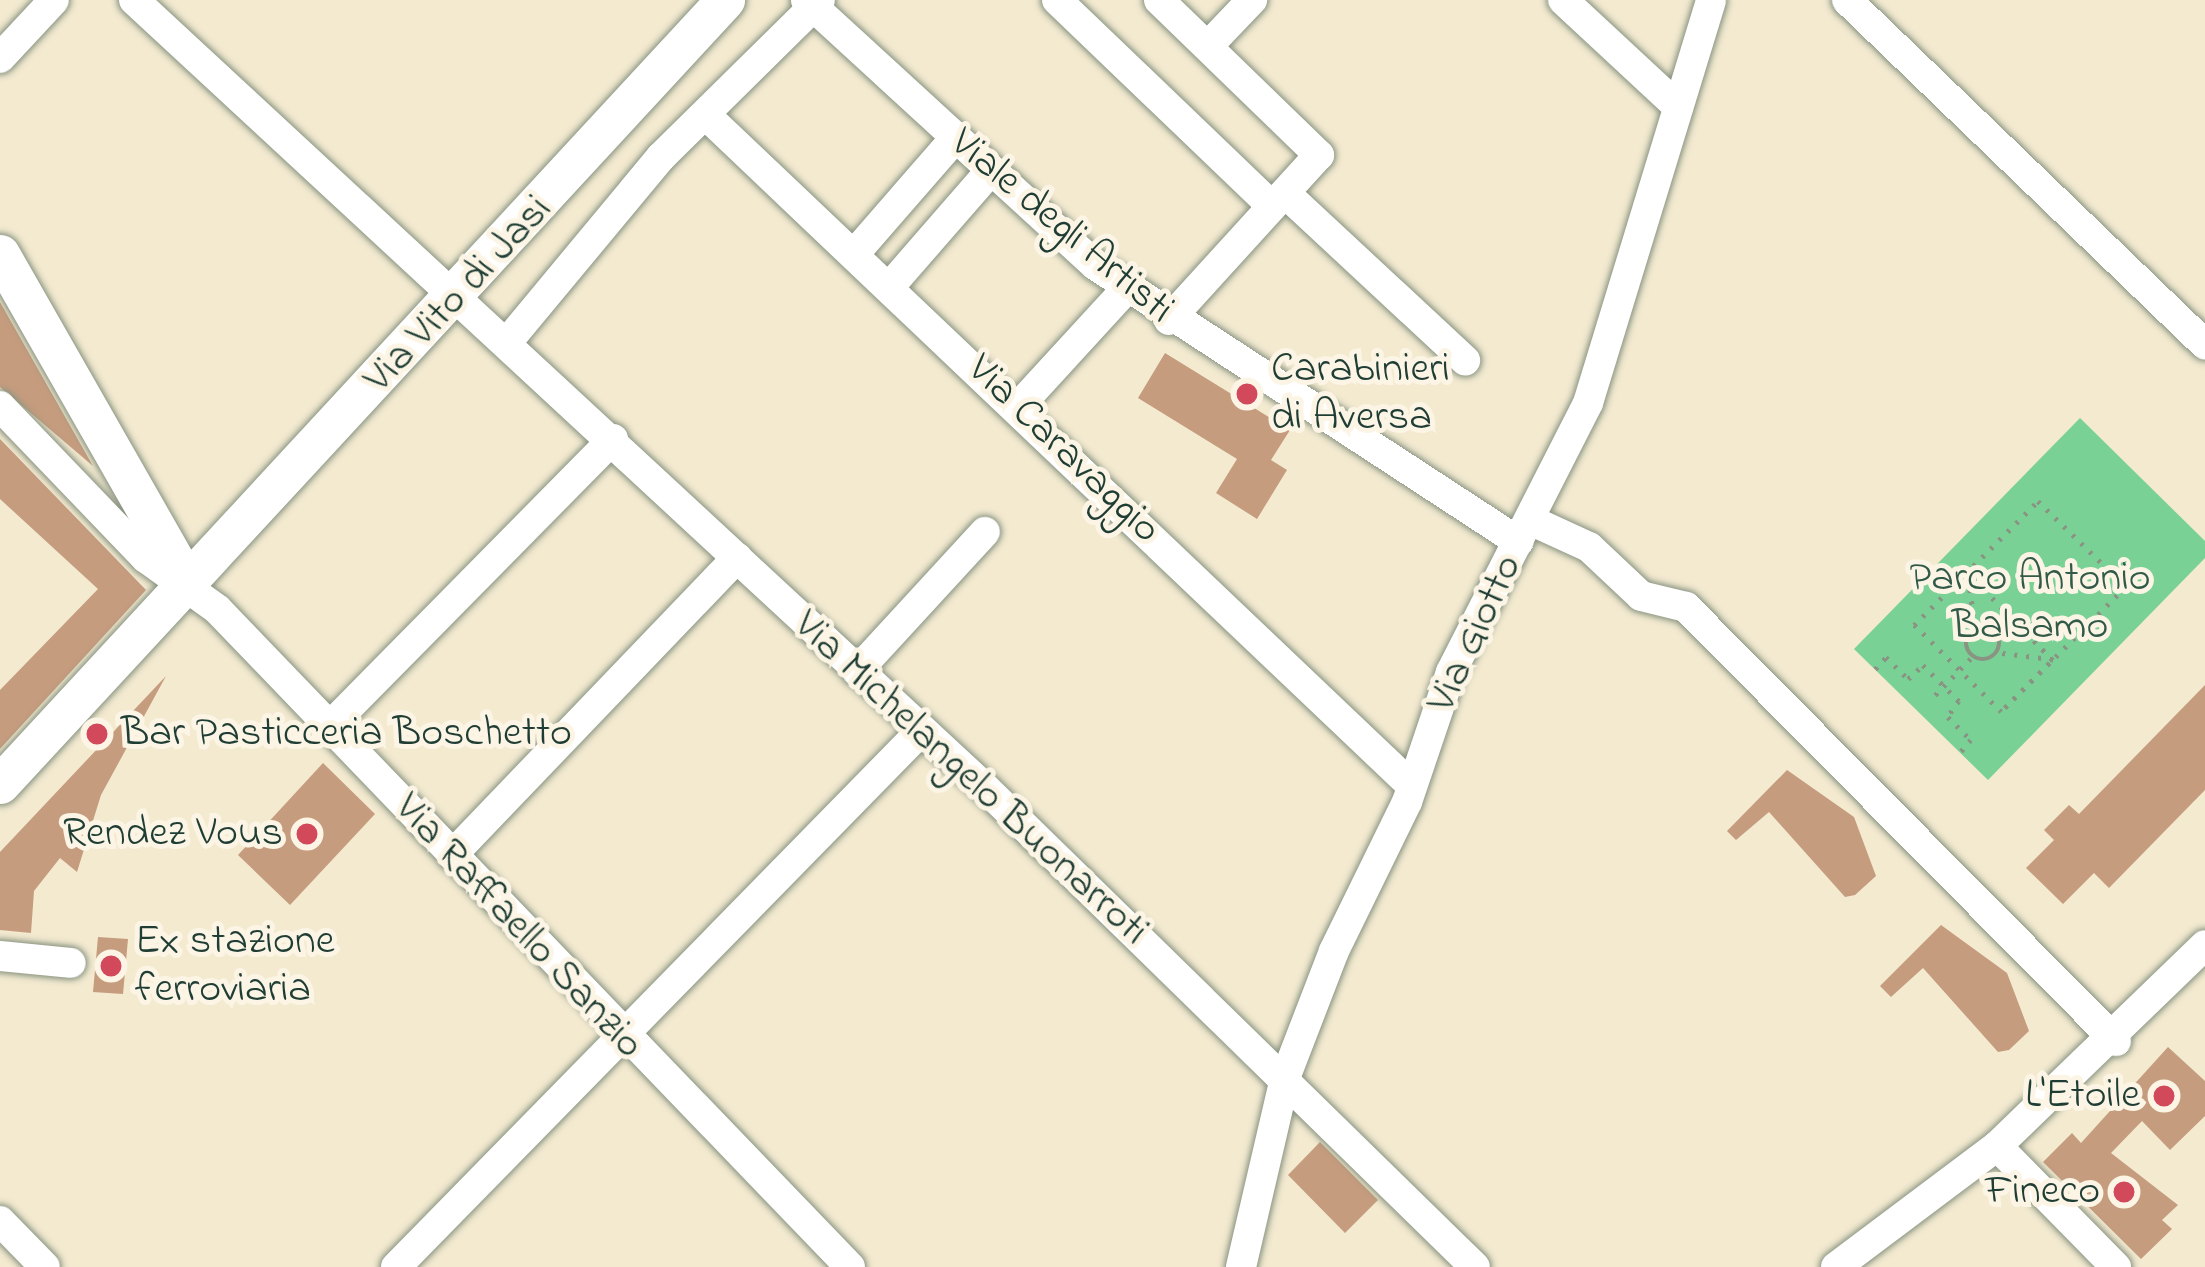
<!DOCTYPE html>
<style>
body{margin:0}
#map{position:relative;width:2205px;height:1267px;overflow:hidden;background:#f3ead0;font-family:"Indie Flower",sans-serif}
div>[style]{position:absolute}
.green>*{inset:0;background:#7ad196}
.building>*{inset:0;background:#c69c7e}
.path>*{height:4.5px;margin-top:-2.25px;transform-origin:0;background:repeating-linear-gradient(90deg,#899482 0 3px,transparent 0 12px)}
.path>.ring{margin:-2.25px;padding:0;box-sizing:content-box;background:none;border:4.5px solid #899482;border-radius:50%}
.roads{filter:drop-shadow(0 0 3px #899482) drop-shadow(0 0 3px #899482)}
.minor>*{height:30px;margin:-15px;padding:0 15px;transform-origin:15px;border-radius:15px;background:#fff}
.tertiary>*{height:39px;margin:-19.5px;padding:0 19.5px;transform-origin:19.5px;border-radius:19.5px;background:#fff}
.dots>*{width:33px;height:33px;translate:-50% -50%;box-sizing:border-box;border:6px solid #fcf5e5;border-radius:50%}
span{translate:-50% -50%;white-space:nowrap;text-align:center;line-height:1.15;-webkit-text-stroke:10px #fcf5e5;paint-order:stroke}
.street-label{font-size:42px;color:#1f3d34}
.poi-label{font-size:42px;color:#1f3d34}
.left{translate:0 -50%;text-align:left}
.right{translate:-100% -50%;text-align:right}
.park-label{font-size:42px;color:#315b48}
</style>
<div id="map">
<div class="green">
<div style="clip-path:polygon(2080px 418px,2205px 541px,2205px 558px,1988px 780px,1854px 649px)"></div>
</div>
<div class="building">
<div style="clip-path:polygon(0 302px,93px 466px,0 387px)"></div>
<div style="clip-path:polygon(1165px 353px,1290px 430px,1271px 460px,1287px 470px,1257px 519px,1216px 493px,1237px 459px,1138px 398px)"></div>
<div style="clip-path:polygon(0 439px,146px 590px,0 749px,0 690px,98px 589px,0 499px)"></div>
<div style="clip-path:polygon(166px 676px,101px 795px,77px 872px,60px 858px,34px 891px,31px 933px,0 930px,0 852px)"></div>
<div style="clip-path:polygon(2205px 685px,2205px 790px,2109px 888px,2094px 873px,2063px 904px,2026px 868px,2054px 840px,2044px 830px,2069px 805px,2079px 814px)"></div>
<div style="clip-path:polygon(323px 763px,375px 814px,290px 905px,238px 855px)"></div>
<div style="clip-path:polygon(1787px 770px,1854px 817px,1876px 876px,1855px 895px,1845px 897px,1769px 812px,1736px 840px,1727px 831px)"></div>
<div style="clip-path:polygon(1941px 925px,2007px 973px,2029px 1031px,2009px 1050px,1998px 1052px,1923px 968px,1891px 997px,1880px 986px)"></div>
<div style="clip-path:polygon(98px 937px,128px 939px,123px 994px,93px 992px)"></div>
<div style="clip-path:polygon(2168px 1047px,2205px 1081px,2205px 1116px,2170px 1150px,2142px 1121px,2111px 1153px,2178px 1205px,2162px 1220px,2172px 1229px,2141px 1259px,2043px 1162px,2072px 1133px,2081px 1143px)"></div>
<div style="clip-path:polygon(1320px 1142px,1378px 1200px,1345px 1233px,1288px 1175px)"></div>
</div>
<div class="path">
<div style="left:2038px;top:501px;width:123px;rotate:44.3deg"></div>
<div style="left:2126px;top:587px;width:177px;rotate:135deg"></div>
<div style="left:2001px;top:712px;width:123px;rotate:-135deg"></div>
<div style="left:1914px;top:625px;width:175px;rotate:-45deg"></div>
<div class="ring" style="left:1966px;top:626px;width:29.5px;height:29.5px"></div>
<div style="left:1975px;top:628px;width:57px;rotate:-98.1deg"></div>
<div style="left:1967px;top:572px;width:123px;rotate:45.7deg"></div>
<div style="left:2053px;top:660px;width:55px;rotate:-172.7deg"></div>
<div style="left:1875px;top:669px;width:16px;rotate:-47deg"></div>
<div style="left:1886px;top:657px;width:31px;rotate:45deg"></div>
<div style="left:1908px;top:679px;width:21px;rotate:-43deg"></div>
<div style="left:1923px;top:665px;width:51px;rotate:45deg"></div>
<div style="left:1959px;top:701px;width:19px;rotate:125deg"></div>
<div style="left:1948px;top:717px;width:33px;rotate:45deg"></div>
<div style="left:1971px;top:740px;width:17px;rotate:130deg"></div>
<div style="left:1935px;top:695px;width:53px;rotate:-45.8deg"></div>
</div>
<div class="roads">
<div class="minor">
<div style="left:134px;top:0;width:1153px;rotate:42.79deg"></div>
<div style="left:980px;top:783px;width:692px;rotate:44.36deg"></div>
<div style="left:806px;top:0;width:392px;rotate:42.5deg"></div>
<div style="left:1095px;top:265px;width:506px;rotate:33.16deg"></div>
<div style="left:1057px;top:0;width:298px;rotate:43.8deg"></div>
<div style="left:1159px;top:0;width:223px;rotate:44.1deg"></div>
<div style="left:1319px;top:155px;width:223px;rotate:132.3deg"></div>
<div style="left:1563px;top:0;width:157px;rotate:42.9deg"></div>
<div style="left:1847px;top:0;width:497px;rotate:43.9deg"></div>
<div style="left:1208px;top:46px;width:64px;rotate:-46.3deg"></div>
<div style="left:0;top:58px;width:79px;rotate:-47deg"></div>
<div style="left:710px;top:119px;width:968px;rotate:43.54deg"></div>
<div style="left:1285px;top:193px;width:246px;rotate:42.9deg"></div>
<div style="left:856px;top:252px;width:151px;rotate:-49deg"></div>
<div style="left:892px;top:284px;width:151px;rotate:-49deg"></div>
<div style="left:509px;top:340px;width:238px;rotate:-50.3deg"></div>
<div style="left:661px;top:157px;width:223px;rotate:-44.6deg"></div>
<div style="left:0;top:406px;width:211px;rotate:46.2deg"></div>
<div style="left:146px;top:558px;width:87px;rotate:35.7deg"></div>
<div style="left:217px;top:609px;width:913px;rotate:46.11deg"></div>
<div style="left:1018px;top:407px;width:161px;rotate:-47.5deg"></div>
<div style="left:1530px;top:520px;width:65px;rotate:24.6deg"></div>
<div style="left:1589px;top:547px;width:71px;rotate:43.3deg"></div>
<div style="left:1641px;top:596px;width:46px;rotate:13.7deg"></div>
<div style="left:1686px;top:607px;width:611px;rotate:45.27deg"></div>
<div style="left:857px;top:671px;width:189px;rotate:-47.4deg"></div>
<div style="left:328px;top:728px;width:406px;rotate:-45.4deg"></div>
<div style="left:452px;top:855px;width:412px;rotate:-46.2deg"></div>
<div style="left:0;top:956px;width:71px;rotate:5.6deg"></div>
<div style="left:1997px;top:1146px;width:170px;rotate:45.5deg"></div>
<div style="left:0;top:1221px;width:64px;rotate:45.6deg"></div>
<div style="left:396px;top:1267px;width:752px;rotate:-45.59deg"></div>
<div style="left:1241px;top:1267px;width:194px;rotate:-76.9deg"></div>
<div style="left:1285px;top:1078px;width:136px;rotate:-68.9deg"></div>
<div style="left:1334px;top:951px;width:166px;rotate:-63.9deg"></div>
<div style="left:1407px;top:802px;width:137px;rotate:-71.3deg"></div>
<div style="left:1451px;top:672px;width:302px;rotate:-63deg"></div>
<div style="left:1588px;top:403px;width:421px;rotate:-73deg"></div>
<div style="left:1836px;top:1267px;width:201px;rotate:-36.9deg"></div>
<div style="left:1997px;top:1146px;width:289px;rotate:-44deg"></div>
</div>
<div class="tertiary">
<div style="left:0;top:254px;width:380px;rotate:60.3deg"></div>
<div style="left:0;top:784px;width:1068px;rotate:-47.24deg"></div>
</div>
</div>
<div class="dots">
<div style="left:1247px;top:394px;background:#d1495b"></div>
<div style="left:97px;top:734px;background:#d1495b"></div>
<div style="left:307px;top:834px;background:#d1495b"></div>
<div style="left:111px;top:966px;background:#d1495b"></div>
<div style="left:2164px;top:1096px;background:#d1495b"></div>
<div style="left:2124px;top:1192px;background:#d1495b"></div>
</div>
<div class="street-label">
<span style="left:1061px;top:227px;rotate:40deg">Viale degli Artisti</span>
<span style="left:459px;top:295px;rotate:-47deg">Via Vito di Jasi</span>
<span style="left:1063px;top:450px;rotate:44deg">Via Caravaggio</span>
<span style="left:1476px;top:634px;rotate:-65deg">Via Giotto</span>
<span style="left:970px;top:779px;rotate:43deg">Via Michelangelo Buonarroti</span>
<span style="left:518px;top:927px;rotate:47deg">Via Raffaello Sanzio</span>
</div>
<div class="poi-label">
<span class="left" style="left:1271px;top:394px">Carabinieri<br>di Aversa</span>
<span class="left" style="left:121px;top:734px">Bar Pasticceria Boschetto</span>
<span class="right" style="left:283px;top:834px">Rendez Vous</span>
<span class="left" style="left:135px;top:966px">Ex stazione<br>ferroviaria</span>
<span class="right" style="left:2140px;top:1096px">L'Etoile</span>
<span class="right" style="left:2100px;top:1192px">Fineco</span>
</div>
<div class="park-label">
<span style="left:2030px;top:603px">Parco Antonio<br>Balsamo</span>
</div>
</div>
